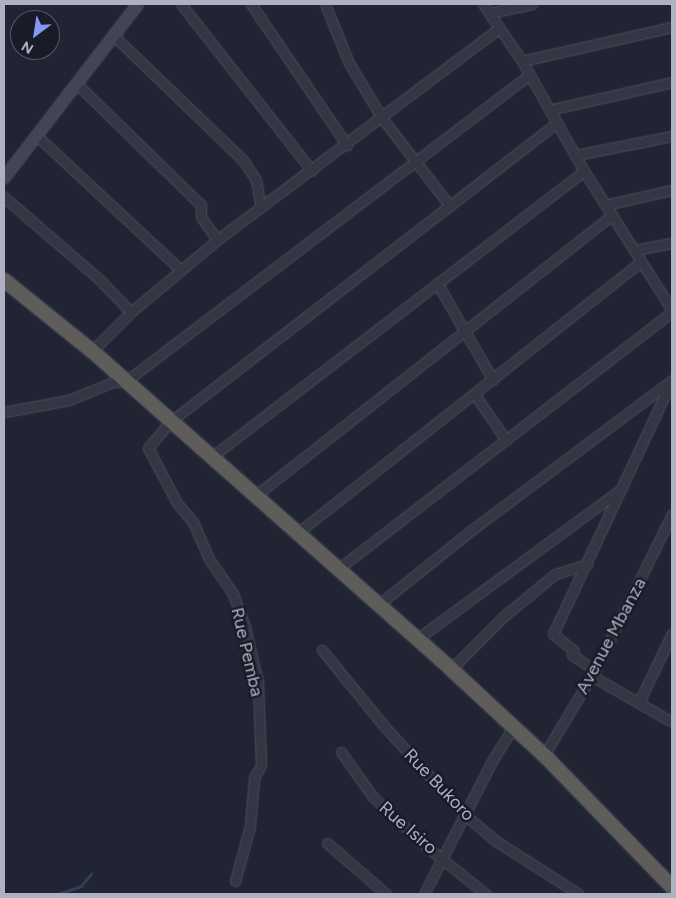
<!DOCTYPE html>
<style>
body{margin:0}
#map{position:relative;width:676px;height:898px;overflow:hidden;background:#202433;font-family:Figtree,sans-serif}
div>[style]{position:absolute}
.stream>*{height:2.5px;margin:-1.25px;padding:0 1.25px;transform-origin:1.25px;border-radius:1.25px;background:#353c59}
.roads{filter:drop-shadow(0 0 1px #4e515f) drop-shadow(0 0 1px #4e515f)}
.minor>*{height:9px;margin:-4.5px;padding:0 4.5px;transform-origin:4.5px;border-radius:4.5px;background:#333744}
.secondary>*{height:11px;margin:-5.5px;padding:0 5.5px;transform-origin:5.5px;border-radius:5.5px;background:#414557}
.trunk>*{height:14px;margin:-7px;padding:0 7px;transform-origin:7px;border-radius:7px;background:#5e5d5a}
span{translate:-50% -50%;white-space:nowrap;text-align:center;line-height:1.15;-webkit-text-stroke:5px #191c28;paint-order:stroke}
.street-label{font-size:18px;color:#adb1c1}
.frame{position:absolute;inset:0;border:5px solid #adb1c1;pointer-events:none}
.north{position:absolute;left:10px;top:10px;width:50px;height:50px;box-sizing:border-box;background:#191c28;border:1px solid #545865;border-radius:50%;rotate:211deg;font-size:14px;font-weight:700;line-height:20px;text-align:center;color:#adb1c1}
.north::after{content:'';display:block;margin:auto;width:18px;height:22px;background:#8498ef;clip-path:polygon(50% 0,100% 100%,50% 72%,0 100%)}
</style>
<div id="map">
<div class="stream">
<div style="left:58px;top:894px;width:24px;rotate:-19deg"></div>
<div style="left:81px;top:886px;width:16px;rotate:-50deg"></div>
</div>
<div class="roads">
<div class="minor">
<div style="left:181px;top:4px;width:212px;rotate:51.9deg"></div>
<div style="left:251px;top:4px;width:171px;rotate:55.8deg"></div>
<div style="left:325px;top:4px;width:64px;rotate:67.9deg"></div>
<div style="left:349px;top:63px;width:64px;rotate:59deg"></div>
<div style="left:382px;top:118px;width:111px;rotate:52.3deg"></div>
<div style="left:483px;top:4px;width:69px;rotate:55.6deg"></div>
<div style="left:522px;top:61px;width:126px;rotate:60.6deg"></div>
<div style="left:584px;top:171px;width:165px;rotate:57.7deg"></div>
<div style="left:489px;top:13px;width:44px;rotate:-11.8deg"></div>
<div style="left:113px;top:35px;width:180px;rotate:43.9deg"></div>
<div style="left:243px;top:160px;width:24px;rotate:57deg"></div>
<div style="left:256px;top:180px;width:28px;rotate:80deg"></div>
<div style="left:522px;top:61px;width:154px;rotate:-12.8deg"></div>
<div style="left:76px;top:83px;width:175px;rotate:44.3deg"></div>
<div style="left:201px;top:205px;width:12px;rotate:90deg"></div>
<div style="left:201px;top:217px;width:28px;rotate:55deg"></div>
<div style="left:549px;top:110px;width:126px;rotate:-12.8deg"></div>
<div style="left:36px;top:135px;width:198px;rotate:43deg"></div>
<div style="left:576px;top:155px;width:98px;rotate:-11.2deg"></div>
<div style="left:4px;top:197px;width:125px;rotate:40.8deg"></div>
<div style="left:99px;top:279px;width:46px;rotate:45.9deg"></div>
<div style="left:605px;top:205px;width:69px;rotate:-12.6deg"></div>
<div style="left:635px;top:250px;width:38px;rotate:-11deg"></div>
<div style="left:437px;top:283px;width:112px;rotate:60deg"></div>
<div style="left:92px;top:351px;width:55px;rotate:-45deg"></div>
<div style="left:131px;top:312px;width:112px;rotate:-39.9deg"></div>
<div style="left:217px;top:240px;width:353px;rotate:-36.9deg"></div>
<div style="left:475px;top:395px;width:55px;rotate:55.4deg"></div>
<div style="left:4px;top:412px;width:66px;rotate:-10.5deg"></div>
<div style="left:69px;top:400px;width:48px;rotate:-22.2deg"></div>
<div style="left:113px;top:382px;width:13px;rotate:-4deg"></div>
<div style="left:126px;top:381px;width:506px;rotate:-37.21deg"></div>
<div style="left:210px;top:458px;width:471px;rotate:-37.5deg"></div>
<div style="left:255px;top:496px;width:454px;rotate:-38.2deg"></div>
<div style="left:296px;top:534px;width:439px;rotate:-38.3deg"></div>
<div style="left:338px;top:569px;width:421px;rotate:-37.6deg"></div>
<div style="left:378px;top:605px;width:122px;rotate:-38.7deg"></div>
<div style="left:473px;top:529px;width:249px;rotate:-36.8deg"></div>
<div style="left:417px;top:639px;width:252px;rotate:-36.3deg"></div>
<div style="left:322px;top:650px;width:98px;rotate:50.8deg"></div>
<div style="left:384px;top:726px;width:120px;rotate:47.7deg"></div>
<div style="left:465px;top:815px;width:40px;rotate:40deg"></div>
<div style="left:496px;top:841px;width:98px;rotate:32.6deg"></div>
<div style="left:451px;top:669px;width:74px;rotate:-45deg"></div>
<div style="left:503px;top:617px;width:67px;rotate:-39.6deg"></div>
<div style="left:555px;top:574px;width:34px;rotate:-17deg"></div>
<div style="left:595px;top:670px;width:27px;rotate:-147deg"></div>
<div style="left:572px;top:655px;width:4px;rotate:-63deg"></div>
<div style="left:574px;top:651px;width:27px;rotate:-141deg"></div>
<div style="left:553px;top:634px;width:278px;rotate:-64.9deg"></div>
<div style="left:592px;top:676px;width:92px;rotate:29.9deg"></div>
<div style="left:639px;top:702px;width:76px;rotate:-64.4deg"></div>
<div style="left:341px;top:752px;width:55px;rotate:54.6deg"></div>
<div style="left:373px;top:797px;width:67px;rotate:43.2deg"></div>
<div style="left:422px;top:843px;width:82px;rotate:38.6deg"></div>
<div style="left:544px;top:755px;width:99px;rotate:-59deg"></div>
<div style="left:595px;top:670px;width:174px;rotate:-63.7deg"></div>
<div style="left:327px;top:843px;width:78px;rotate:40.8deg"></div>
<div style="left:235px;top:881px;width:57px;rotate:-74.7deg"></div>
<div style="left:250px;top:826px;width:48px;rotate:-85.2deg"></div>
<div style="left:254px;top:778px;width:15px;rotate:-62deg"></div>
<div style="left:261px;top:765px;width:83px;rotate:-92.1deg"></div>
<div style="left:258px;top:682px;width:57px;rotate:-103.3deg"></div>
<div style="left:245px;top:627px;width:37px;rotate:-110deg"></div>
<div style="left:232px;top:592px;width:38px;rotate:-125deg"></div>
<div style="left:210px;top:561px;width:43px;rotate:-113.6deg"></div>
<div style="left:193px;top:522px;width:25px;rotate:-130deg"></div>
<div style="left:177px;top:503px;width:62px;rotate:-117.8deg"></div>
<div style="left:148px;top:448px;width:35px;rotate:-50deg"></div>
<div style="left:171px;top:421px;width:488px;rotate:-37.7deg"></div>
<div style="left:424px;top:894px;width:149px;rotate:-62.9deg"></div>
<div style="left:492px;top:761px;width:40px;rotate:-58deg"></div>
</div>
<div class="secondary">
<div style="left:4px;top:177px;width:218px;rotate:-52.4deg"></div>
</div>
<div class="trunk">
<div style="left:4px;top:280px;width:113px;rotate:38.9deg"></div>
<div style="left:92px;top:351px;width:480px;rotate:41.5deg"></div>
<div style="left:451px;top:669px;width:127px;rotate:42.8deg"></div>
<div style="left:544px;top:755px;width:184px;rotate:45.9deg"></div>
</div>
</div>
<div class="street-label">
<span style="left:611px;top:636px;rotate:-62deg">Avenue Mbanza</span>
<span style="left:247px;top:652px;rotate:77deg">Rue Pemba</span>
<span style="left:439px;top:785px;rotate:46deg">Rue Bukoro</span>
<span style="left:408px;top:828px;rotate:41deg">Rue Isiro</span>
</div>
<div class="frame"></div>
<div class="north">N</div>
</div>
